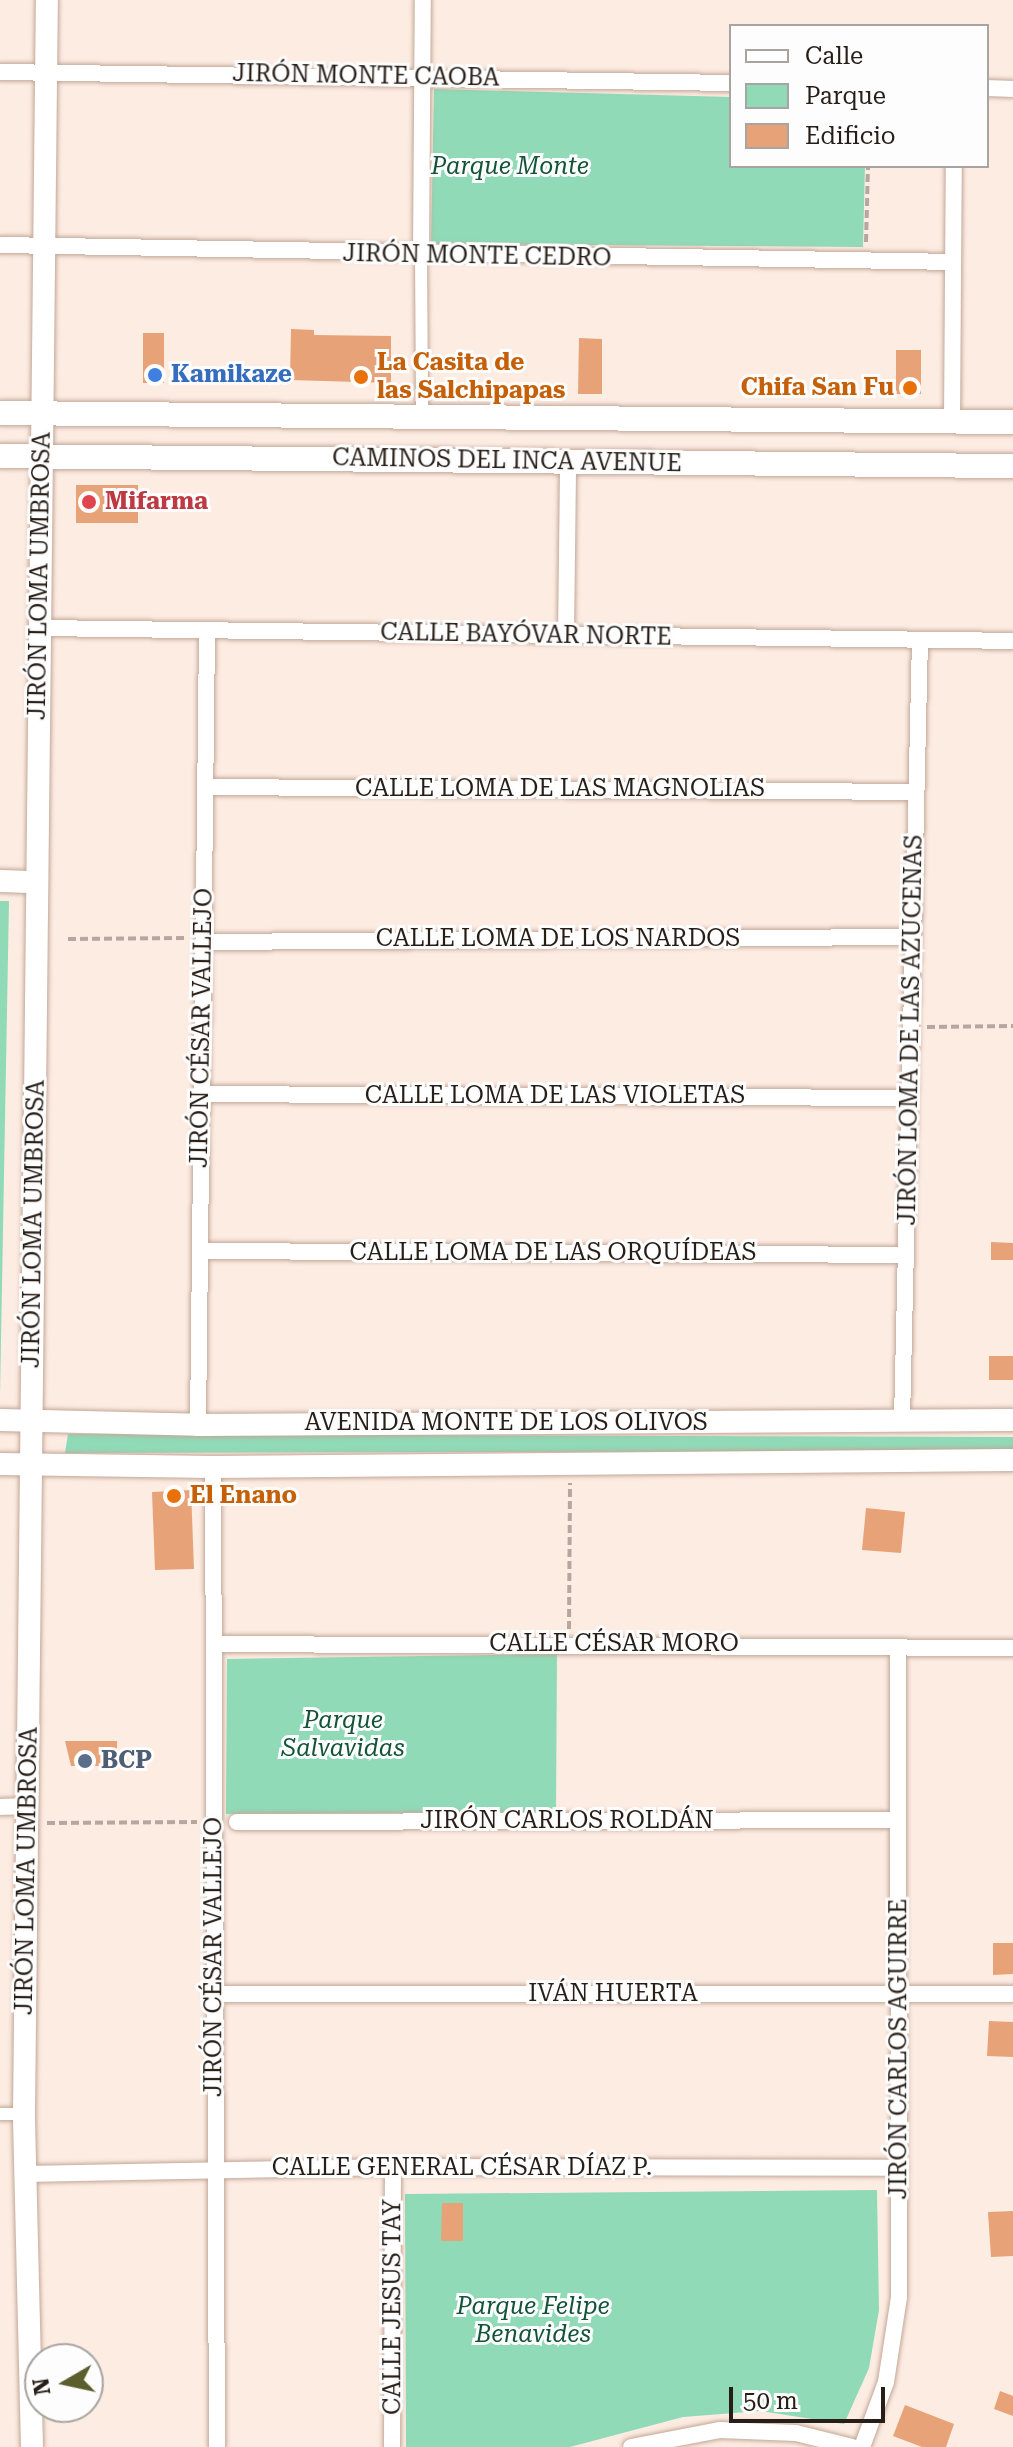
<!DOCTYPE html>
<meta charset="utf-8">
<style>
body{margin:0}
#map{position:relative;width:1013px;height:2447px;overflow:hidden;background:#fdece2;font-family:"Roboto Serif",serif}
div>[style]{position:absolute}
.green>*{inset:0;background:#90dab7}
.building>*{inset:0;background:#e7a377}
.path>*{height:4px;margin-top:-2px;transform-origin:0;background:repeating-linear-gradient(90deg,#b5a79e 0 8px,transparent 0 12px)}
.roads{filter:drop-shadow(0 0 2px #c2a797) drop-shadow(0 0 2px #c2a797)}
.pedestrian>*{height:12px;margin:-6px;padding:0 6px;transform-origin:6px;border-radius:6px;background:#fff}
.minor>*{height:16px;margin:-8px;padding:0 8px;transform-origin:8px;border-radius:8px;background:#fff}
.tertiary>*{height:22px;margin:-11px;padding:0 11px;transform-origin:11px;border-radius:11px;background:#fff}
.secondary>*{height:24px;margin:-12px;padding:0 12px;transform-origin:12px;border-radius:12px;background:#fff}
.dots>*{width:22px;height:22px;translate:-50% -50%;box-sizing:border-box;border:4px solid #fdfdfd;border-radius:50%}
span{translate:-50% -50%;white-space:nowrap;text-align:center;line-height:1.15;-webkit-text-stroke:6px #fdfdfd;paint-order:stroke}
.street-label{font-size:24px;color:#271e17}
.park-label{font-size:24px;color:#12543b;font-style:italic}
.food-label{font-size:24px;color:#c56008;font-weight:700}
.left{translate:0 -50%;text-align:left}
.right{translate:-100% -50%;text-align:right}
.shop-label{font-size:24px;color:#366cbe;font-weight:700}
.health-label{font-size:24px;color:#be3a42;font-weight:700}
.service-label{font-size:24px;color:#4e5e75;font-weight:700}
.legend{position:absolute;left:729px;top:24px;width:260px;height:144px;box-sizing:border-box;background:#fdfdfd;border:2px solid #a7a4a1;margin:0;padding:10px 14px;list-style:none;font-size:24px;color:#271e17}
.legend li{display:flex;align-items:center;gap:16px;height:40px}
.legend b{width:40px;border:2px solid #a7a4a1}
.north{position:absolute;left:24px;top:2343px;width:80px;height:80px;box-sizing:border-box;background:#fdfdfd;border:2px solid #a7a4a1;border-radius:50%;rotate:261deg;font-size:22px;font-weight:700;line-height:32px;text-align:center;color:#271e17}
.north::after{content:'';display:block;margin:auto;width:28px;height:36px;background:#5c5f2d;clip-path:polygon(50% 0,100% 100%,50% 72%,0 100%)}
.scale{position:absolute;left:729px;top:2387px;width:156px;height:36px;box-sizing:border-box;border:4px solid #271e17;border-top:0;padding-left:10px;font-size:24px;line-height:28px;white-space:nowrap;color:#271e17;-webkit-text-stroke:6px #fdfdfd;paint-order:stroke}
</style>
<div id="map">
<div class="green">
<div style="clip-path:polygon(434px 89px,731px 97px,731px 166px,865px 166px,863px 247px,431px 244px)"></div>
<div style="clip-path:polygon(0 901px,9px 901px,0 1395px)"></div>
<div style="clip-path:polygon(68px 1434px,1013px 1437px,1013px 1451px,65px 1453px)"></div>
<div style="clip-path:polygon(557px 1654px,556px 1812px,226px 1814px,227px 1659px)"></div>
<div style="clip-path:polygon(877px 2190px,879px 2310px,869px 2368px,844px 2424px,760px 2411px,683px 2417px,570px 2447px,406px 2447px,405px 2194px)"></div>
</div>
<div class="building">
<div style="clip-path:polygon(291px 329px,314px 330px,314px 335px,391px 336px,391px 383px,290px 380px)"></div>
<div style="clip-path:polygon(143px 333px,164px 333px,164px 383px,143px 383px)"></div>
<div style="clip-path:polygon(579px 338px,602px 339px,602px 394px,578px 394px)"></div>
<div style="clip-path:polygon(896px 350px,921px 350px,921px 394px,896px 394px)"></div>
<div style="clip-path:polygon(76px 485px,138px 485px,138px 523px,76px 523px)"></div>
<div style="clip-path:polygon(991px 1242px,1013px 1243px,1013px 1260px,991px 1260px)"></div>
<div style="clip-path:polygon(989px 1356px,1013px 1356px,1013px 1380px,989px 1380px)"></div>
<div style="clip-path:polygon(191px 1490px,194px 1569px,155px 1570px,152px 1492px)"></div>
<div style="clip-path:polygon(866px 1508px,905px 1512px,901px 1553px,862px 1550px)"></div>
<div style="clip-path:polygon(65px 1741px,117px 1741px,117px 1766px,71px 1766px)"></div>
<div style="clip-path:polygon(993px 1943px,1013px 1943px,1013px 1974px,993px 1975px)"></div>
<div style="clip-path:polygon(989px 2021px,1013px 2022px,1013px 2057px,987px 2056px)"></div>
<div style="clip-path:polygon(442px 2203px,463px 2203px,463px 2241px,441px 2241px)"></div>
<div style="clip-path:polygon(1013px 2211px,1013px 2256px,991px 2257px,988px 2212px)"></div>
<div style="clip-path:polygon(1000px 2391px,1013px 2396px,1013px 2416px,994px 2409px)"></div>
<div style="clip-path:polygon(905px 2405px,954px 2424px,946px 2447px,922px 2447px,893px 2436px)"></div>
</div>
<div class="path">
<div style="left:866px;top:242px;width:76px;rotate:-88.5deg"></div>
<div style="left:68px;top:939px;width:117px;rotate:-0.5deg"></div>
<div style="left:927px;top:1027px;width:86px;rotate:-0.7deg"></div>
<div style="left:569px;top:1629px;width:146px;rotate:-89.6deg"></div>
<div style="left:47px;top:1823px;width:150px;rotate:-0.4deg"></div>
</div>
<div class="roads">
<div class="pedestrian">
<div style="left:421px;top:256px;width:160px;rotate:89.6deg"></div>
<div style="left:0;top:2114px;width:24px"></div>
</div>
<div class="minor">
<div style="left:0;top:72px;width:731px;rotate:0.86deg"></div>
<div style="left:987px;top:88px;width:26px;rotate:2deg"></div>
<div style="left:0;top:245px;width:953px;rotate:1.02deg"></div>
<div style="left:421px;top:256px;width:256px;rotate:-89.6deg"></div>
<div style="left:952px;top:421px;width:255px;rotate:-89.6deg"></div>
<div style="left:39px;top:628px;width:974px;rotate:0.76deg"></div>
<div style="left:566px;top:635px;width:174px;rotate:-89.3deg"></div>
<div style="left:206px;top:787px;width:709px;rotate:0.4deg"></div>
<div style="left:204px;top:942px;width:707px;rotate:-0.41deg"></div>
<div style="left:202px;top:1094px;width:705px;rotate:0.33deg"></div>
<div style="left:200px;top:1251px;width:706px;rotate:0.32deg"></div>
<div style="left:902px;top:1420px;width:780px;rotate:-88.68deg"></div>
<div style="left:198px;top:1425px;width:794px;rotate:-89.35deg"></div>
<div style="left:213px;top:1467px;width:980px;rotate:89.77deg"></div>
<div style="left:214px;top:1644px;width:799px;rotate:0.29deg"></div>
<div style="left:0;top:1807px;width:27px;rotate:-2deg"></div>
<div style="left:237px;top:1822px;width:661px;rotate:-0.17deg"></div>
<div style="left:213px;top:1994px;width:800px"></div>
<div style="left:25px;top:2174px;width:380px;rotate:-1.1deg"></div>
<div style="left:405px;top:2167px;width:495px;rotate:0.1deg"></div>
<div style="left:392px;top:2447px;width:279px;rotate:-89.8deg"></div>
<div style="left:631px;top:2447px;width:91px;rotate:-10.8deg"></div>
<div style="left:720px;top:2430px;width:76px;rotate:2.3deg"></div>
<div style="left:796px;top:2433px;width:58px;rotate:14deg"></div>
<div style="left:862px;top:2447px;width:69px;rotate:-69.7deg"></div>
<div style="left:886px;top:2382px;width:86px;rotate:-81.3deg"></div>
<div style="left:899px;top:2297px;width:650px;rotate:-90.09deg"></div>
</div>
<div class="tertiary">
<div style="left:0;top:881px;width:37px;rotate:2deg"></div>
<div style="left:0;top:1420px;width:198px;rotate:1.4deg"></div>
<div style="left:198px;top:1425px;width:815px;rotate:-0.35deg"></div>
<div style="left:0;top:1464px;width:213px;rotate:0.8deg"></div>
<div style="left:213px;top:1467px;width:800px;rotate:-0.5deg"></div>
<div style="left:32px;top:2447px;width:333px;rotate:-91.4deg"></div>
<div style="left:24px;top:2114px;width:2114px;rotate:-89.38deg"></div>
</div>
<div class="secondary">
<div style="left:0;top:413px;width:1013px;rotate:0.51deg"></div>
<div style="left:0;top:456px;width:1013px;rotate:0.57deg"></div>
</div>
</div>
<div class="dots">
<div style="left:155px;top:375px;background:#3f7fe0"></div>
<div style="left:361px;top:377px;background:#e8710a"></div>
<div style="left:910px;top:388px;background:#e8710a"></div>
<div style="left:89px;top:502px;background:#e0444e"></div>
<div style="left:174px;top:1496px;background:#e8710a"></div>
<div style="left:85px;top:1761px;background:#5c6f8a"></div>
</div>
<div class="street-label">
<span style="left:366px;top:76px;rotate:1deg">JIRÓN MONTE CAOBA</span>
<span style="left:477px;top:256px;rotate:1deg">JIRÓN MONTE CEDRO</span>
<span style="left:507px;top:461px;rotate:1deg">CAMINOS DEL INCA AVENUE</span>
<span style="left:40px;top:576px;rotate:-89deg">JIRÓN LOMA UMBROSA</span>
<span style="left:526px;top:635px;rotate:1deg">CALLE BAYÓVAR NORTE</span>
<span style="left:560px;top:789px">CALLE LOMA DE LAS MAGNOLIAS</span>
<span style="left:558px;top:939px">CALLE LOMA DE LOS NARDOS</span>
<span style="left:202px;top:1028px;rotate:-89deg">JIRÓN CÉSAR VALLEJO</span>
<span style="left:911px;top:1030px;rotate:-89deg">JIRÓN LOMA DE LAS AZUCENAS</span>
<span style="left:555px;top:1096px">CALLE LOMA DE LAS VIOLETAS</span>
<span style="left:34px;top:1224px;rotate:-89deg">JIRÓN LOMA UMBROSA</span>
<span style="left:553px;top:1253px">CALLE LOMA DE LAS ORQUÍDEAS</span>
<span style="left:506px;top:1423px">AVENIDA MONTE DE LOS OLIVOS</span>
<span style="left:614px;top:1644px">CALLE CÉSAR MORO</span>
<span style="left:567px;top:1821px">JIRÓN CARLOS ROLDÁN</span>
<span style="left:27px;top:1871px;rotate:-89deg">JIRÓN LOMA UMBROSA</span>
<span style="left:214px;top:1957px;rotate:-90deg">JIRÓN CÉSAR VALLEJO</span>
<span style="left:613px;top:1994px">IVÁN HUERTA</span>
<span style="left:899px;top:2049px;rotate:-90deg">JIRÓN CARLOS AGUIRRE</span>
<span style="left:462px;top:2168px">CALLE GENERAL CÉSAR DÍAZ P.</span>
<span style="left:393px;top:2307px;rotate:-90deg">CALLE JESUS TAY</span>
</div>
<div class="park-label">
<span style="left:510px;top:167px">Parque Monte</span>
<span style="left:343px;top:1735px">Parque<br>Salvavidas</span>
<span style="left:533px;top:2321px">Parque Felipe<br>Benavides</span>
</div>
<div class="food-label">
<span class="left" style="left:377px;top:377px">La Casita de<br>las Salchipapas</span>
<span class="right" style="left:894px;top:388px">Chifa San Fu</span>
<span class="left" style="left:190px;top:1496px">El Enano</span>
</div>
<div class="shop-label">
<span class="left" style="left:171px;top:375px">Kamikaze</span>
</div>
<div class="health-label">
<span class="left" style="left:105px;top:502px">Mifarma</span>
</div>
<div class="service-label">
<span class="left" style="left:101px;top:1761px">BCP</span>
</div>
<ul class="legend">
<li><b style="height:10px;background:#fff"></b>Calle</li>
<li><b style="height:22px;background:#90dab7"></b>Parque</li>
<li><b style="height:22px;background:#e7a377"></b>Edificio</li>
</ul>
<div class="north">N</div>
<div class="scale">50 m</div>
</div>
